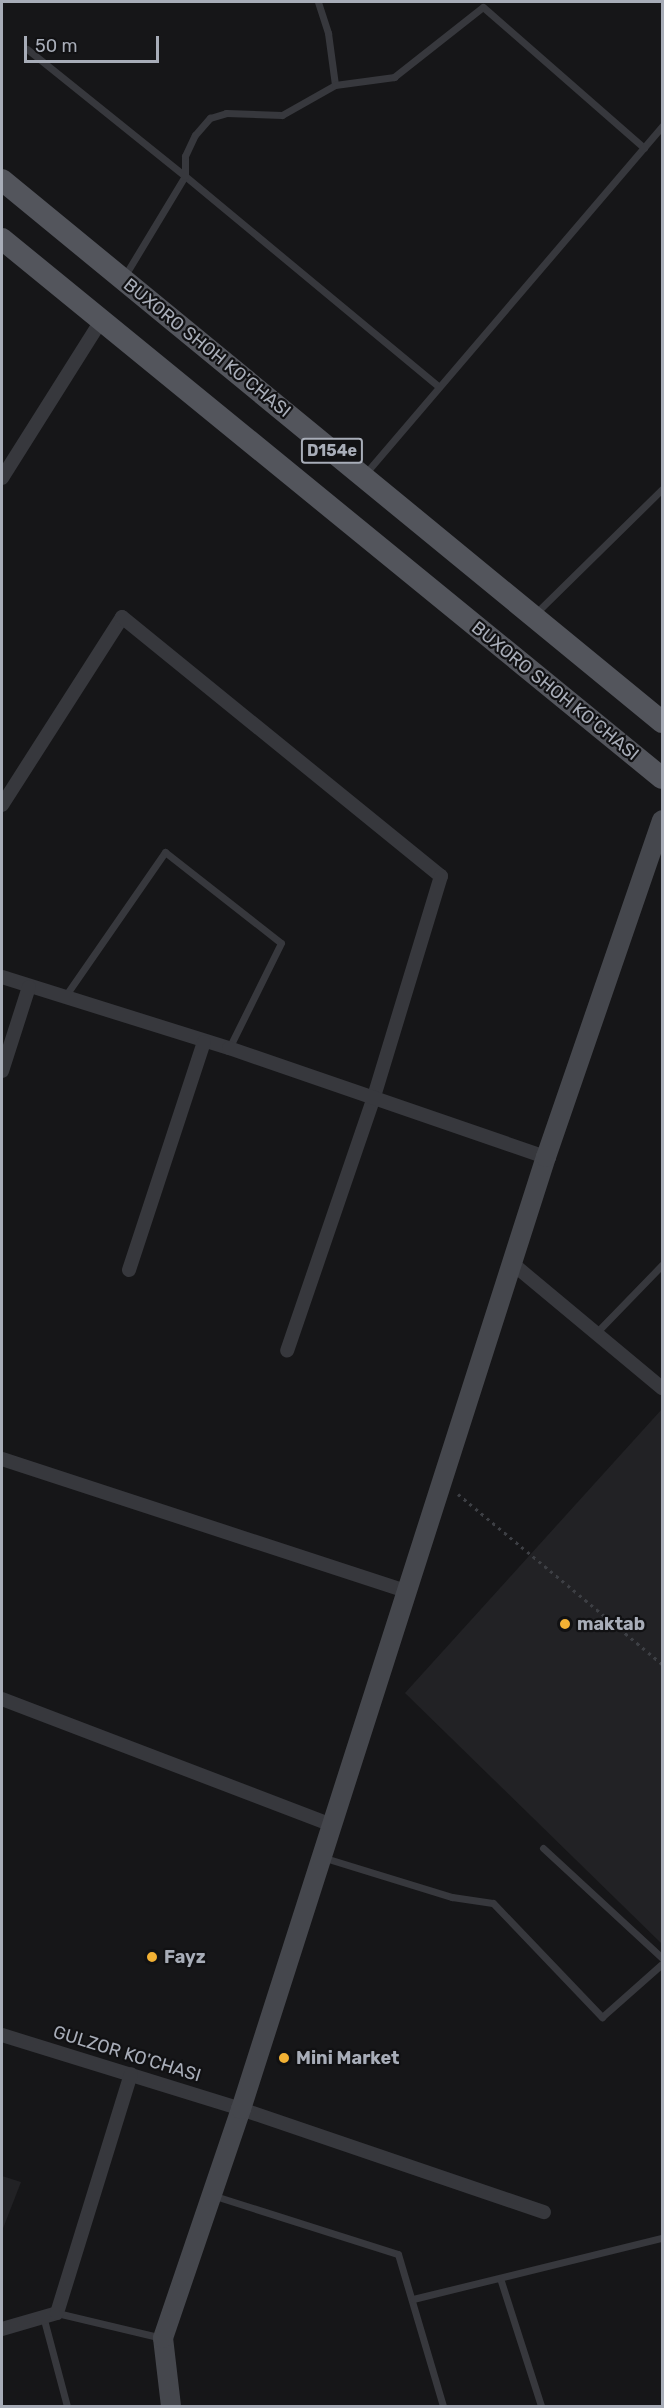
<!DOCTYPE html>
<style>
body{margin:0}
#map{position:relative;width:664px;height:2408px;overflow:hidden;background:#161618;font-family:Rubik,sans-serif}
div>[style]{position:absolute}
.built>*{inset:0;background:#222225}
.path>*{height:3px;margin-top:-1.5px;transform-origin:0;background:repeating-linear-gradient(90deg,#3d3f44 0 3px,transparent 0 7.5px)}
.lane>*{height:7px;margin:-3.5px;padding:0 3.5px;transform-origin:3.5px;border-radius:3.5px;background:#37383d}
.street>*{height:14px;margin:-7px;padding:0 7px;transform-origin:7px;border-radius:7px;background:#37383d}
.secondary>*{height:20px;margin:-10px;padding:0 10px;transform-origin:10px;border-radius:10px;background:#45474d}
.primary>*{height:22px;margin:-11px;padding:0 11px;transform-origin:11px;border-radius:11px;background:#53555c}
.dots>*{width:16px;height:16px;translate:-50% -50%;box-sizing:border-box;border:3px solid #111113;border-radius:50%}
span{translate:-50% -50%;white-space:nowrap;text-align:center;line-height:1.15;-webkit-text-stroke:4.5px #111113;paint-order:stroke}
.shield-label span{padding:2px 4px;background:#111113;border:2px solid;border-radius:4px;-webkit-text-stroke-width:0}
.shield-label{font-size:16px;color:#a8adb8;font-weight:700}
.street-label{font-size:18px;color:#a8adb8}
.poi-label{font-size:18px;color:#a8adb8;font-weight:700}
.left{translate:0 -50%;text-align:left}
.frame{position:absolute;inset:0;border:3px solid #a8adb8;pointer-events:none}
.scale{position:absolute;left:24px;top:36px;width:135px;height:27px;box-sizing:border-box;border:3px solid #a8adb8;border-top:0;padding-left:8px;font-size:18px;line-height:21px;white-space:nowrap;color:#a8adb8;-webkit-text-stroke:4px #111113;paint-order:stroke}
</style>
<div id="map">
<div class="built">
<div style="clip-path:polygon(662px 1409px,662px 1944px,405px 1693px)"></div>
<div style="clip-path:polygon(2px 2176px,21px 2182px,2px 2231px)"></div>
</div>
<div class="path">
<div style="left:458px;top:1494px;width:266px;rotate:39.8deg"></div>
</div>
<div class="lane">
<div style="left:318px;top:2px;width:33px;rotate:72deg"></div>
<div style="left:328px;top:33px;width:52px;rotate:82.3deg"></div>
<div style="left:27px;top:49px;width:203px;rotate:38.8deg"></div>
<div style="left:185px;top:176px;width:330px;rotate:39.7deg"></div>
<div style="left:124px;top:277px;width:118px;rotate:-58.9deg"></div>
<div style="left:185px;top:176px;width:20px;rotate:-90deg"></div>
<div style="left:185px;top:156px;width:23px;rotate:-65deg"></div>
<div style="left:195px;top:135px;width:23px;rotate:-49deg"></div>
<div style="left:210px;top:118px;width:17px;rotate:-17deg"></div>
<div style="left:226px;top:113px;width:56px;rotate:2deg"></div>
<div style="left:282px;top:115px;width:61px;rotate:-29.5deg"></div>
<div style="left:335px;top:85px;width:60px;rotate:-7.7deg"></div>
<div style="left:394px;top:77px;width:113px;rotate:-38.2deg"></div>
<div style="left:483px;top:7px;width:214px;rotate:41.2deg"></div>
<div style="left:365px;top:474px;width:458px;rotate:-49.5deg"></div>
<div style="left:536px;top:613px;width:177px;rotate:-44.5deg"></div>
<div style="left:66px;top:995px;width:174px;rotate:-55.3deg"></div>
<div style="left:165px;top:852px;width:147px;rotate:38.1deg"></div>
<div style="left:281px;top:943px;width:117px;rotate:116.3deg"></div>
<div style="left:596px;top:1333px;width:95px;rotate:-45.9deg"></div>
<div style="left:543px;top:1848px;width:162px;rotate:42.7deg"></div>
<div style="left:325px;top:1858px;width:133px;rotate:17.1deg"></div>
<div style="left:452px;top:1897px;width:41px;rotate:8.3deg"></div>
<div style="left:493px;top:1903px;width:158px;rotate:46.3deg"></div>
<div style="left:602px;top:2017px;width:80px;rotate:-41.5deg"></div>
<div style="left:215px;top:2196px;width:192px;rotate:17.6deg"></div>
<div style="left:398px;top:2254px;width:159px;rotate:73.5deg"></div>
<div style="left:500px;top:2278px;width:134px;rotate:72.2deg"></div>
<div style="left:413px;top:2299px;width:256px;rotate:-13.8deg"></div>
<div style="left:57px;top:2313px;width:108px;rotate:13.4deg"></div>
<div style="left:43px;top:2316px;width:93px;rotate:75.1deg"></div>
</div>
<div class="street">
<div style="left:2px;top:478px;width:186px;rotate:-57.8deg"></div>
<div style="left:2px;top:805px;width:223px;rotate:-57.4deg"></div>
<div style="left:122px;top:617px;width:411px;rotate:39.1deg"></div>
<div style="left:441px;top:876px;width:231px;rotate:106.9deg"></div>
<div style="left:374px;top:1097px;width:268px;rotate:108.9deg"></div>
<div style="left:2px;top:977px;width:238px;rotate:17.4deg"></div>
<div style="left:229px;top:1048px;width:335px;rotate:19deg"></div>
<div style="left:2px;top:1071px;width:88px;rotate:-72.2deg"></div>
<div style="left:513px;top:1264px;width:194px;rotate:39.8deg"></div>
<div style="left:129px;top:1270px;width:240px;rotate:-71.8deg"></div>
<div style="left:2px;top:1459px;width:426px;rotate:18.1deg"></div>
<div style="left:2px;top:1699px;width:353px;rotate:20.9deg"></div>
<div style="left:2px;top:2035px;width:250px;rotate:17.2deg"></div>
<div style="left:241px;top:2109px;width:320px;rotate:18.8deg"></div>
<div style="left:2px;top:2329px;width:57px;rotate:-16.2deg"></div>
<div style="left:57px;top:2313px;width:250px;rotate:-72.8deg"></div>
</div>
<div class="secondary">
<div style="left:171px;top:2406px;width:68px;rotate:-96.7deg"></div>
<div style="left:163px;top:2338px;width:242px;rotate:-71.2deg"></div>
<div style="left:241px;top:2109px;width:1000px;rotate:-72.24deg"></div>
<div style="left:546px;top:1157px;width:356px;rotate:-71deg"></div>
</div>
<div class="primary">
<div style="left:2px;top:180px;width:854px;rotate:39.39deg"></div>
<div style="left:2px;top:239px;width:852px;rotate:39.24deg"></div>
</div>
<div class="dots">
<div style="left:565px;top:1624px;background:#f2b134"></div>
<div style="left:152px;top:1957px;background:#f2b134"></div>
<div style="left:284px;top:2058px;background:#f2b134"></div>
</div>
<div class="shield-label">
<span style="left:332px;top:451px">D154e</span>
</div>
<div class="street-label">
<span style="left:207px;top:348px;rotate:39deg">BUXORO SHOH KO'CHASI</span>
<span style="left:555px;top:691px;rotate:39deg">BUXORO SHOH KO'CHASI</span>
<span style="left:127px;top:2054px;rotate:17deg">GULZOR KO'CHASI</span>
</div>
<div class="poi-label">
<span class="left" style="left:577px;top:1624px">maktab</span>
<span class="left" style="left:164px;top:1957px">Fayz</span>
<span class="left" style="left:296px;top:2058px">Mini Market</span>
</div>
<div class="frame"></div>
<div class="scale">50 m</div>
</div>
